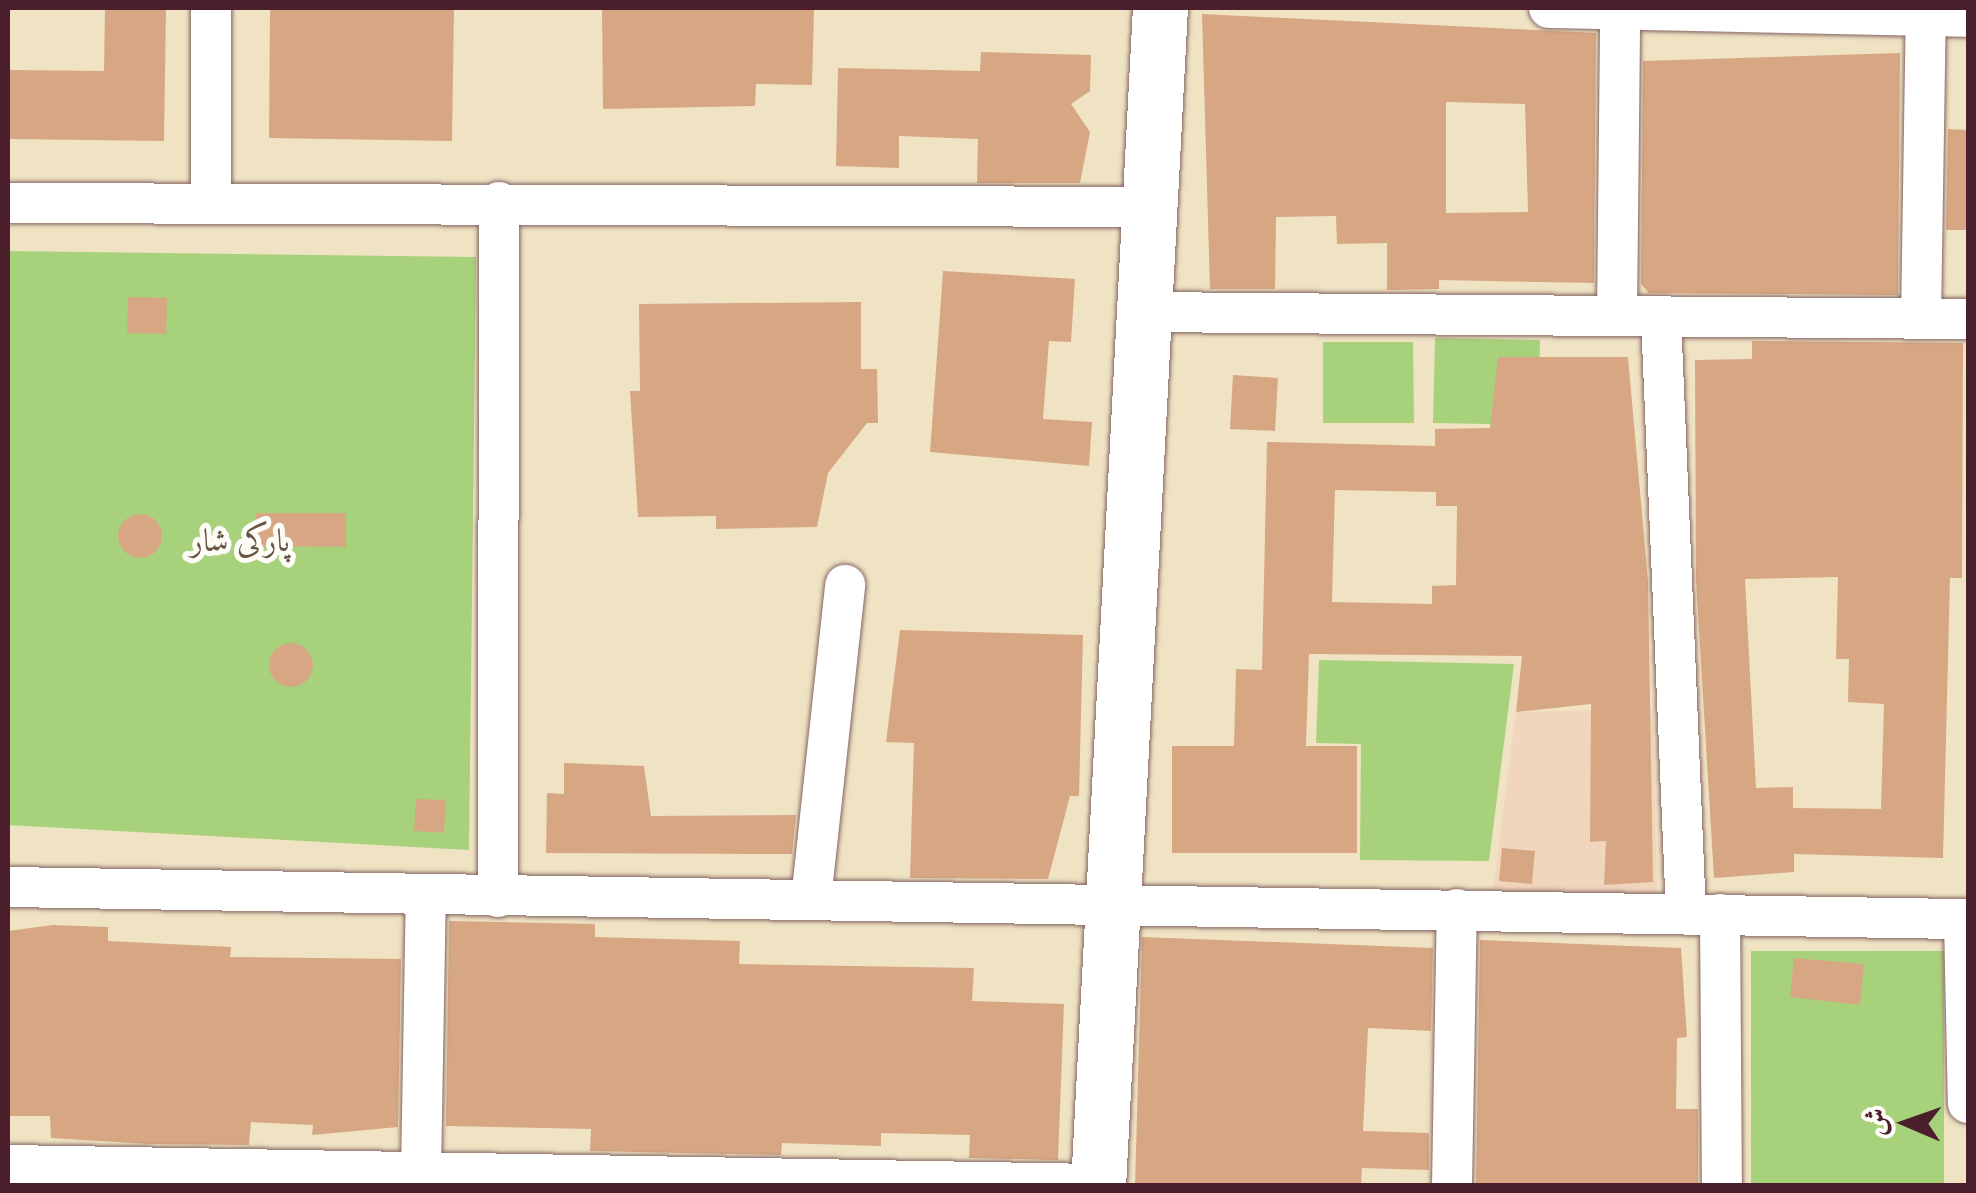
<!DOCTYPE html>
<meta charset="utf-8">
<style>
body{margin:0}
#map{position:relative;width:1976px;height:1193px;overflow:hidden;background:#efe3c4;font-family:Cardo,Amiri,serif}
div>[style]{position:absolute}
.built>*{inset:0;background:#f1d5bd}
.green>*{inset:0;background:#a8d17c}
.building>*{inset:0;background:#d7a783}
.round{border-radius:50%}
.roads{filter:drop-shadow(0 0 2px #846461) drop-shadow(0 0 2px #846461)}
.street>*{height:40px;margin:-20px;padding:0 20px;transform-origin:20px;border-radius:20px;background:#fff}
.secondary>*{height:55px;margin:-27.5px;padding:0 27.5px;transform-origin:27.5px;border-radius:27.5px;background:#fff}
span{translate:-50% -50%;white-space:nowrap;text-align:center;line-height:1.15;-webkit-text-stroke:10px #fdfcf7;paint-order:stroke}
.park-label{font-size:32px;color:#665443}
.frame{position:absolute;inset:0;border:10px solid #4a1f2b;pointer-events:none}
.north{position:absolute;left:1856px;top:1073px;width:100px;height:100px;-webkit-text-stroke:8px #fdfcf7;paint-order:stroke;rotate:272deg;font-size:28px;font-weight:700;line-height:40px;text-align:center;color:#4a1f2b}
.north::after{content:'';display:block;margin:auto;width:35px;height:45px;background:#4a1f2b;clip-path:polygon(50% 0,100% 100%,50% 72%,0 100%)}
</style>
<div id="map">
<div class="built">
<div style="clip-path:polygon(1653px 709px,1657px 903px,1492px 897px,1516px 712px)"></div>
</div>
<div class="green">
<div style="clip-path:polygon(8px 251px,476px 257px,469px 850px,8px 825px)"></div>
<div style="clip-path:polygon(1435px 338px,1540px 340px,1538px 425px,1433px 423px)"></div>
<div style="clip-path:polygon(1323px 342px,1413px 342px,1414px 423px,1323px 423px)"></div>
<div style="clip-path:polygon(1319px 660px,1514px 664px,1489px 861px,1360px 860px,1361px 744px,1316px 743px)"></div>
<div style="clip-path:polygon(1751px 951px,1944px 951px,1944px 1185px,1751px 1186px)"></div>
</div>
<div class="building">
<div style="clip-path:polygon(105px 8px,166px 8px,164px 141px,8px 139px,8px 70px,104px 71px)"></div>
<div style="clip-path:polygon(270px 8px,454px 8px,452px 141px,269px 138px)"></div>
<div style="clip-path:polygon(602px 8px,814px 10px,812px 85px,756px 84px,755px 106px,603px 109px)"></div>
<div style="clip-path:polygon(evenodd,1202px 14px,1596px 33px,1594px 283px,1439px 280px,1439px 289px,1387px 290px,1387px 243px,1337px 244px,1336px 216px,1276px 217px,1275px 289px,1210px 289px,1202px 14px,1446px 102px,1525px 104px,1528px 212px,1446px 213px,1446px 102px)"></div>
<div style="clip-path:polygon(981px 52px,1091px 55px,1090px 91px,1071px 104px,1090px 132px,1080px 183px,977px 183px,978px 139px,899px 136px,899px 168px,836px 166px,838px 68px,980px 71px)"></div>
<div style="clip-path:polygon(1900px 53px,1898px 295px,1649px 293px,1641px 284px,1643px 61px)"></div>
<div style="clip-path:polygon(1948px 129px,1968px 130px,1968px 230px,1946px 230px)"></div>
<div style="clip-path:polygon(943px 271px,1075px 279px,1071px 342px,1049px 341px,1043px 419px,1092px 422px,1089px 466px,930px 452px)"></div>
<div style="clip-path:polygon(128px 297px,167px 298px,166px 334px,127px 333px)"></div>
<div style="clip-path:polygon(861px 302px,861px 369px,877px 369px,878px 423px,867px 423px,828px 473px,817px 527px,716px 529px,716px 516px,638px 517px,630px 391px,640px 391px,639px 304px)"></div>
<div style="clip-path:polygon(evenodd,1752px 341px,1963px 343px,1962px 578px,1950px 578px,1943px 858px,1794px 854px,1794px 872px,1714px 878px,1696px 580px,1695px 360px,1752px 359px,1752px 341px,1838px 577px,1836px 659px,1849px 659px,1848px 702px,1884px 704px,1881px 809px,1793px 808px,1793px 787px,1756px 788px,1745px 579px,1838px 577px)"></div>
<div style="clip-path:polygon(evenodd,1498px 357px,1628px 357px,1648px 581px,1653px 882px,1604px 885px,1606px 841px,1590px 842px,1591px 704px,1516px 712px,1522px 656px,1309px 654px,1306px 746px,1357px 746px,1357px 853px,1172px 853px,1172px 746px,1234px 746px,1236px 669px,1262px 670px,1267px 442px,1435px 446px,1435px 429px,1490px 428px,1498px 357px,1335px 490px,1436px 492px,1436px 506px,1457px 506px,1456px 585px,1432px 586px,1432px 604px,1332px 602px,1335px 490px)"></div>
<div style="clip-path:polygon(1233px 375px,1278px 378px,1275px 431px,1230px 429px)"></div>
<div style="clip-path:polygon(256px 513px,346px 513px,346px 547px,256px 546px)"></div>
<div class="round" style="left:118px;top:514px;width:44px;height:44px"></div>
<div style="clip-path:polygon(900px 630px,1083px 635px,1079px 796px,1070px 796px,1048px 879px,910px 878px,914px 743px,886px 742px)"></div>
<div class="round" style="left:269px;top:643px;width:44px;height:44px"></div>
<div style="clip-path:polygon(564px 763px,644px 766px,651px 816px,796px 815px,792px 854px,546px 853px,547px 793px,564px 794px)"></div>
<div style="clip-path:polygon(416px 799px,446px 800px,444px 833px,414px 831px)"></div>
<div style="clip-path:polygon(1502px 848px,1535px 851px,1532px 884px,1499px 881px)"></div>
<div style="clip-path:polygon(449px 921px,595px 924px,595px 937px,740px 941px,739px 964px,974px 968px,972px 1001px,1064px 1004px,1058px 1160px,969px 1158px,970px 1135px,881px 1133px,881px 1146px,782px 1143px,781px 1155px,590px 1151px,591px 1129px,446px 1126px)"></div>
<div style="clip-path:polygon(53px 925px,108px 927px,108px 941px,231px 947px,230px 957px,401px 959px,398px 1127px,312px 1135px,313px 1125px,251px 1122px,249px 1145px,150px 1144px,51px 1138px,50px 1116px,8px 1116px,8px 931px)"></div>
<div style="clip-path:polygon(1142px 937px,1433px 948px,1431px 1031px,1368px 1028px,1363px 1131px,1429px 1133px,1429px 1170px,1362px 1168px,1361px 1184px,1135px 1186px)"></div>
<div style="clip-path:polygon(1480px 940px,1681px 948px,1687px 1037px,1677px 1038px,1676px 1109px,1698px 1109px,1698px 1186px,1476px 1186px)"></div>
<div style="clip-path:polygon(1794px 958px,1864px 964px,1860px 1005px,1790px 997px)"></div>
</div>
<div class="roads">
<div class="street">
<div style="left:211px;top:8px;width:195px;rotate:90deg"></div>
<div style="left:1549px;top:8px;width:419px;rotate:1.2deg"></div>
<div style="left:8px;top:203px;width:1141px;rotate:0.2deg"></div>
<div style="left:1143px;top:312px;width:825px;rotate:0.49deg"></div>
<div style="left:1617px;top:316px;width:307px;rotate:-89.4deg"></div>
<div style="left:1661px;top:317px;width:597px;rotate:87.6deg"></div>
<div style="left:1921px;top:319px;width:303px;rotate:-89.1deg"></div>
<div style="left:8px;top:887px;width:1960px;rotate:0.94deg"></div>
<div style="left:498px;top:897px;width:695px;rotate:-89.92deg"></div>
<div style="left:811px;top:900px;width:317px;rotate:-83.8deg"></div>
<div style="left:1720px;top:914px;width:272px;rotate:89.6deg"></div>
<div style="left:1964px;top:919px;width:184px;rotate:88.8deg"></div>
<div style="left:8px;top:1165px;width:1090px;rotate:1deg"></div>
<div style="left:421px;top:1172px;width:276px;rotate:-89deg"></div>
<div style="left:1452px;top:1186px;width:277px;rotate:-89deg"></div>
</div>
<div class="secondary">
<div style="left:1098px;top:1186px;width:1180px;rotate:-86.99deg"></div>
</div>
</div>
<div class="park-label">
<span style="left:240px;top:541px">پاركى شار</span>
</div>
<div class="frame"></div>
<div class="north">ش</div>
</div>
